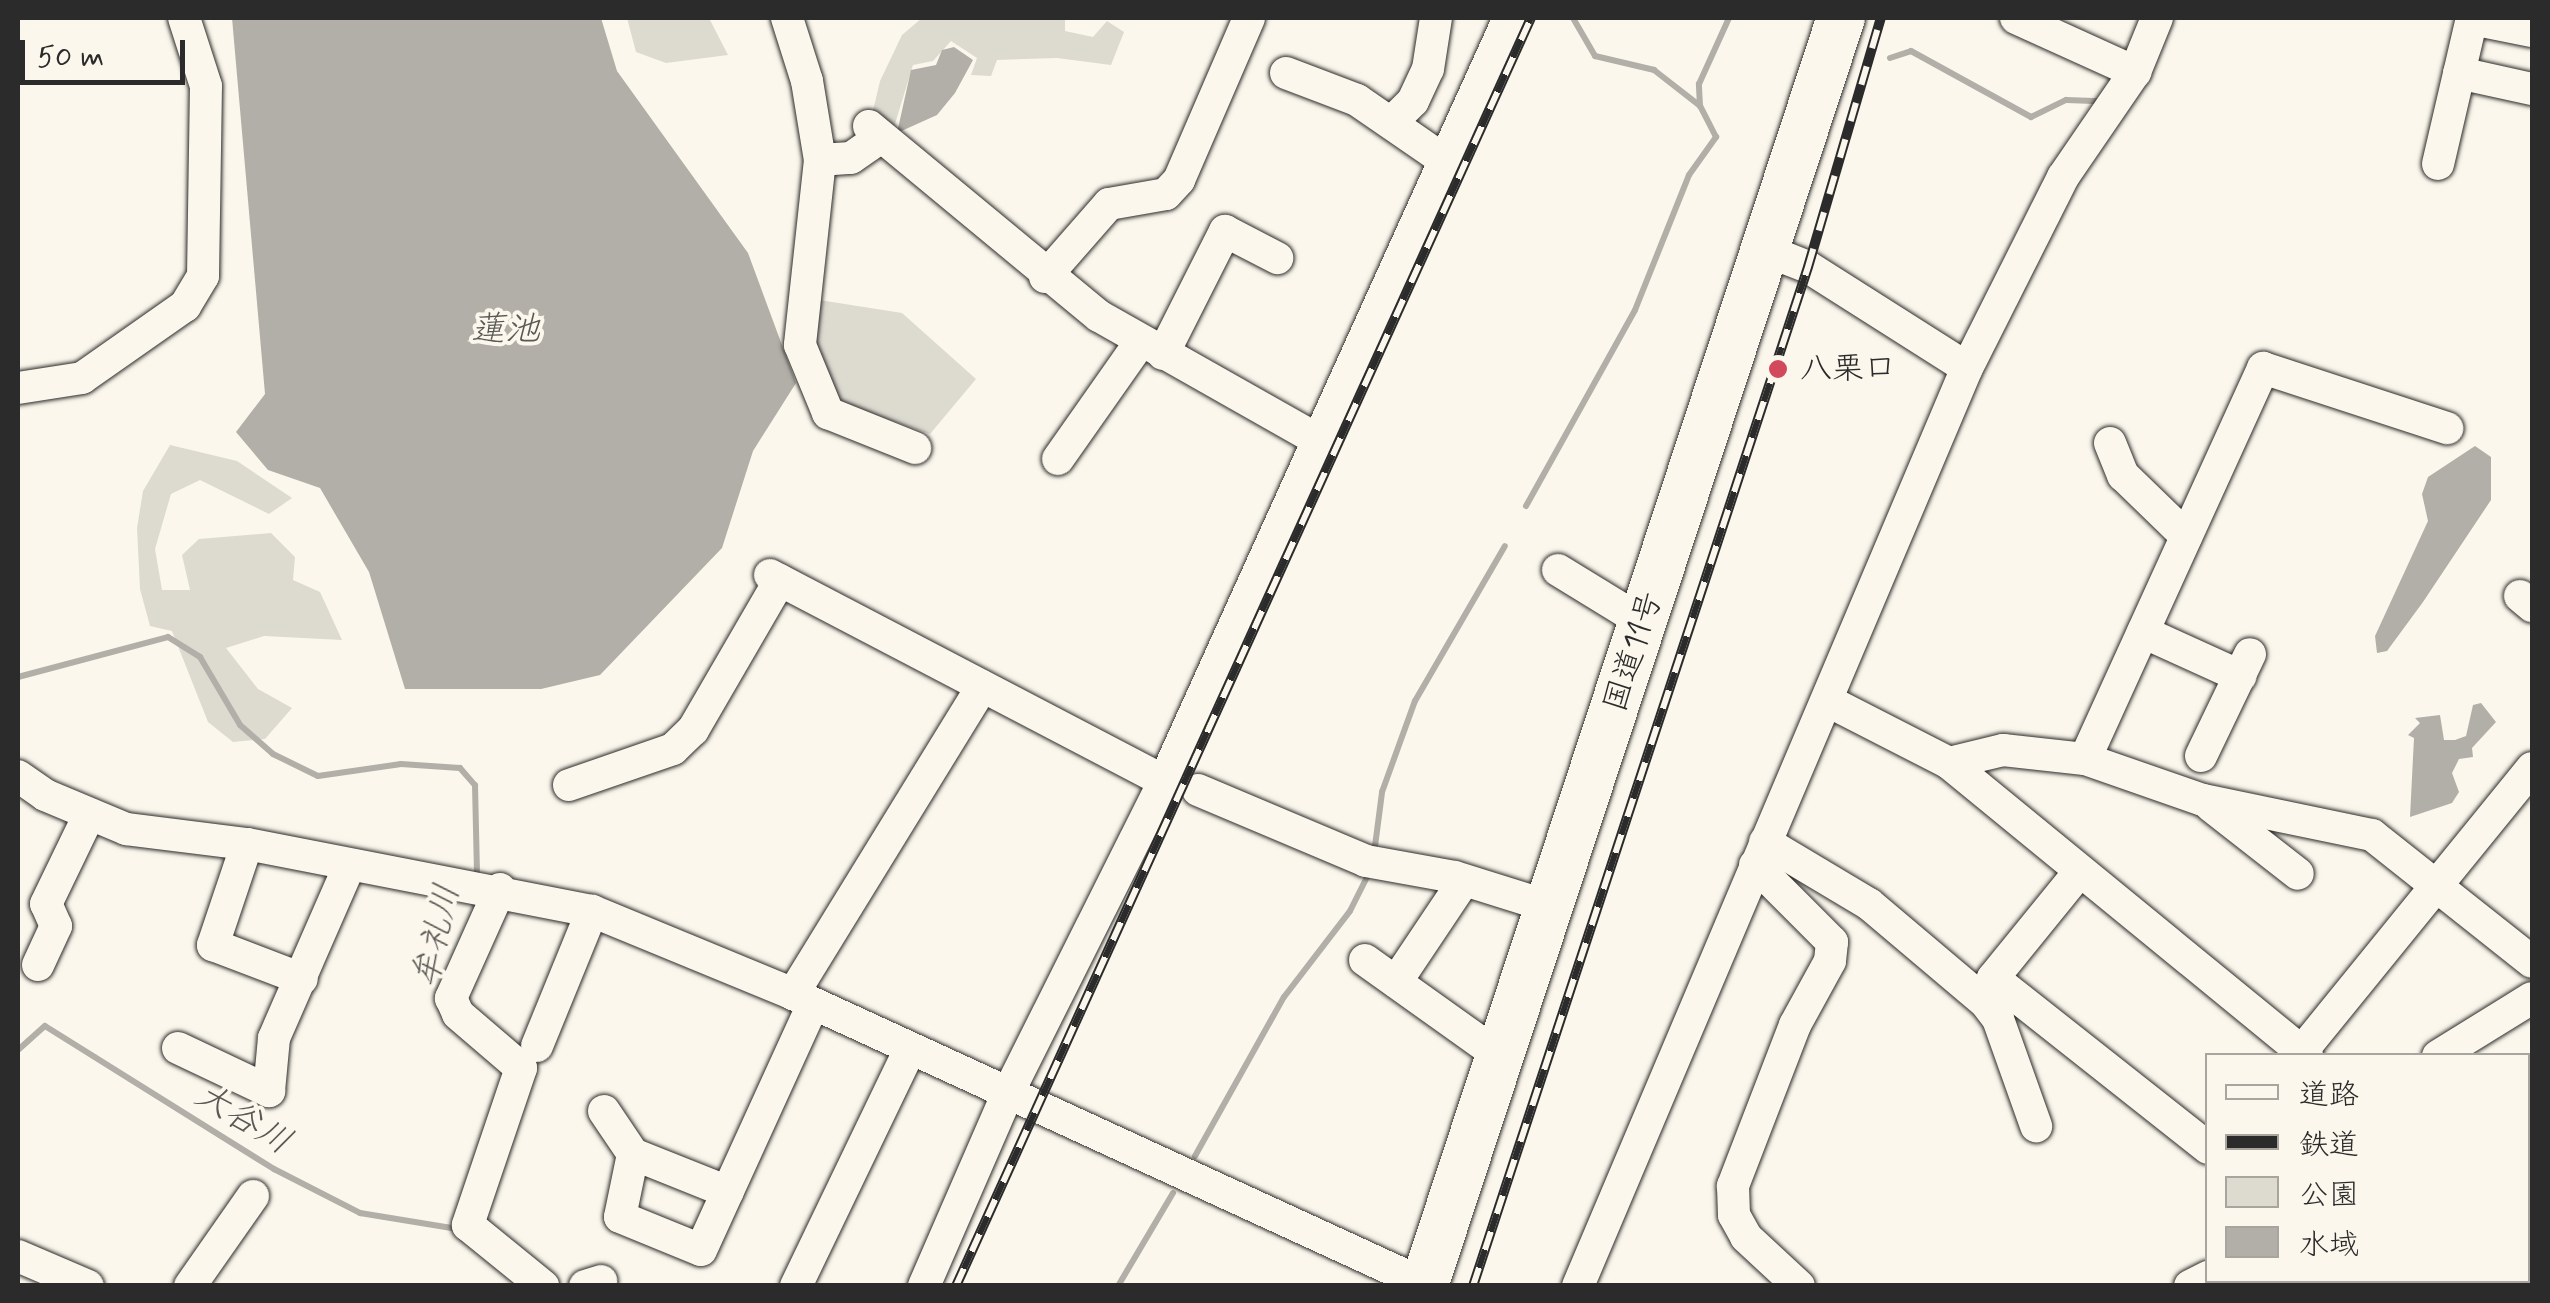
<!DOCTYPE html>
<meta charset="utf-8">
<style>
body{margin:0}
#map{position:relative;width:2550px;height:1303px;overflow:hidden;background:#fbf7ec;font-family:Mynerve,"Klee One",sans-serif}
div>[style]{position:absolute}
.green>*{inset:0;background:#dddad0}
.water>*{inset:0;background:#b1afa7}
.stream>*{height:6px;margin:-3px;padding:0 3px;transform-origin:3px;border-radius:3px;background:#b1afa7}
.roads{filter:drop-shadow(0 0 2px #2b2b2b) drop-shadow(0 0 2px #2b2b2b)}
.minor>*{height:32px;margin:-16px;padding:0 16px;transform-origin:16px;border-radius:16px;background:#fbf7ec}
.highway>*{height:48px;margin:-24px;padding:0 24px;transform-origin:24px;border-radius:24px;background:#fbf7ec}
.rail>*{height:10px;margin-top:-5px;transform-origin:0;background:repeating-linear-gradient(90deg,#fbf7ec 0 19px,#2b2b2b 0 38px);box-sizing:border-box;border-block:2px solid #2b2b2b}
.dots>*{width:28px;height:28px;translate:-50% -50%;box-sizing:border-box;border:5px solid #fbf7ec;border-radius:50%}
span{translate:-50% -50%;white-space:nowrap;text-align:center;line-height:1.15;-webkit-text-stroke:8px #fbf7ec;paint-order:stroke}
.poi-label{font-size:32px;color:#2b2b2b}
.left{translate:0 -50%;text-align:left}
.street-label{font-size:32px;color:#2b2b2b}
.water-label{font-size:35px;color:#5a5956;font-style:italic}
.frame{position:absolute;inset:0;border:20px solid #2b2b2b;pointer-events:none}
.legend{position:absolute;left:2205px;top:1053px;width:325px;height:230px;box-sizing:border-box;background:#fbf7ec;border:2px solid #a8a59f;margin:0;padding:12px 18px;list-style:none;font-size:30px;color:#2b2b2b}
.legend li{display:flex;align-items:center;gap:20px;height:50px}
.legend b{width:50px;border:2px solid #a8a59f}
.scale{position:absolute;left:20px;top:40px;width:165px;height:45px;box-sizing:border-box;border:5px solid #2b2b2b;border-top:0;padding-left:12px;font-size:30px;line-height:35px;white-space:nowrap;color:#2b2b2b;-webkit-text-stroke:8px #fbf7ec;paint-order:stroke}
</style>
<div id="map">
<div class="green">
<div style="clip-path:polygon(627px 18px,709px 18px,728px 55px,666px 63px,636px 52px)"></div>
<div style="clip-path:polygon(922px 18px,1065px 18px,1065px 31px,1093px 37px,1107px 21px,1124px 32px,1111px 65px,1057px 58px,997px 60px,991px 76px,971px 75px,977px 58px,951px 41px,933px 61px,913px 65px,891px 137px,872px 115px,880px 81px,902px 35px)"></div>
<div style="clip-path:polygon(813px 299px,902px 313px,976px 379px,930px 434px,831px 399px,809px 348px)"></div>
<div style="clip-path:polygon(170px 445px,237px 461px,292px 498px,269px 514px,200px 480px,171px 494px,155px 549px,162px 590px,190px 590px,182px 555px,199px 539px,271px 533px,295px 557px,293px 580px,320px 592px,342px 640px,264px 636px,226px 648px,258px 689px,292px 708px,265px 739px,233px 742px,208px 722px,172px 631px,150px 626px,140px 589px,137px 528px,143px 491px)"></div>
</div>
<div class="water">
<div style="clip-path:polygon(232px 18px,601px 18px,617px 71px,748px 253px,796px 383px,753px 451px,722px 548px,600px 675px,541px 689px,405px 689px,369px 572px,320px 488px,268px 470px,236px 432px,265px 394px)"></div>
<div style="clip-path:polygon(954px 47px,973px 60px,955px 93px,937px 115px,897px 133px,911px 70px,936px 65px,942px 50px)"></div>
<div style="clip-path:polygon(2475px 446px,2491px 457px,2491px 500px,2423px 602px,2387px 651px,2377px 653px,2375px 636px,2428px 521px,2422px 494px,2428px 477px)"></div>
<div style="clip-path:polygon(2481px 703px,2496px 722px,2472px 748px,2473px 757px,2459px 759px,2452px 773px,2459px 792px,2452px 803px,2410px 817px,2414px 738px,2408px 735px,2420px 723px,2415px 718px,2440px 715px,2444px 740px,2455px 740px,2466px 736px,2473px 705px)"></div>
</div>
<div class="stream">
<div style="left:1573px;top:18px;width:44px;rotate:59.9deg"></div>
<div style="left:1595px;top:56px;width:61px;rotate:13.3deg"></div>
<div style="left:1654px;top:70px;width:58px;rotate:38deg"></div>
<div style="left:1890px;top:58px;width:22px;rotate:-18deg"></div>
<div style="left:1911px;top:51px;width:137px;rotate:28.8deg"></div>
<div style="left:2031px;top:117px;width:39px;rotate:-26deg"></div>
<div style="left:2066px;top:100px;width:35px;rotate:2deg"></div>
<div style="left:1526px;top:506px;width:224px;rotate:-60.9deg"></div>
<div style="left:1635px;top:310px;width:145px;rotate:-68.2deg"></div>
<div style="left:1689px;top:175px;width:47px;rotate:-54.6deg"></div>
<div style="left:1716px;top:137px;width:35px;rotate:-117deg"></div>
<div style="left:1700px;top:106px;width:22px;rotate:-93deg"></div>
<div style="left:1699px;top:84px;width:72px;rotate:-65.6deg"></div>
<div style="left:18px;top:677px;width:155px;rotate:-14.9deg"></div>
<div style="left:168px;top:637px;width:38px;rotate:32deg"></div>
<div style="left:200px;top:657px;width:79px;rotate:59.5deg"></div>
<div style="left:240px;top:725px;width:44px;rotate:41.3deg"></div>
<div style="left:273px;top:754px;width:50px;rotate:26.1deg"></div>
<div style="left:318px;top:776px;width:84px;rotate:-8.2deg"></div>
<div style="left:401px;top:764px;width:59px;rotate:3.9deg"></div>
<div style="left:460px;top:768px;width:23px;rotate:49deg"></div>
<div style="left:475px;top:785px;width:91px;rotate:88.7deg"></div>
<div style="left:1374px;top:854px;width:63px;rotate:-82.6deg"></div>
<div style="left:1382px;top:792px;width:97px;rotate:-70.1deg"></div>
<div style="left:1415px;top:701px;width:179px;rotate:-59.9deg"></div>
<div style="left:18px;top:1050px;width:36px;rotate:-42deg"></div>
<div style="left:45px;top:1026px;width:270px;rotate:32deg"></div>
<div style="left:274px;top:1169px;width:97px;rotate:27.1deg"></div>
<div style="left:360px;top:1213px;width:99px;rotate:9.3deg"></div>
<div style="left:1195px;top:1156px;width:182px;rotate:-60.8deg"></div>
<div style="left:1284px;top:997px;width:108px;rotate:-52.5deg"></div>
<div style="left:1350px;top:911px;width:45px;rotate:-63.4deg"></div>
<div style="left:1118px;top:1286px;width:108px;rotate:-59.4deg"></div>
</div>
<div class="roads">
<div class="minor">
<div style="left:787px;top:18px;width:66px;rotate:72.4deg"></div>
<div style="left:807px;top:81px;width:80px;rotate:80.7deg"></div>
<div style="left:820px;top:160px;width:186px;rotate:96.2deg"></div>
<div style="left:800px;top:345px;width:74px;rotate:67.6deg"></div>
<div style="left:828px;top:413px;width:94px;rotate:21.9deg"></div>
<div style="left:2016px;top:18px;width:131px;rotate:24.4deg"></div>
<div style="left:2472px;top:19px;width:61px;rotate:11.3deg"></div>
<div style="left:1286px;top:73px;width:76px;rotate:20.8deg"></div>
<div style="left:1357px;top:100px;width:106px;rotate:34.6deg"></div>
<div style="left:2459px;top:73px;width:75px;rotate:12.4deg"></div>
<div style="left:1393px;top:121px;width:28px;rotate:-45deg"></div>
<div style="left:1413px;top:101px;width:35px;rotate:-65deg"></div>
<div style="left:1428px;top:69px;width:52px;rotate:-81.1deg"></div>
<div style="left:869px;top:126px;width:298px;rotate:39.6deg"></div>
<div style="left:1099px;top:316px;width:252px;rotate:29.5deg"></div>
<div style="left:820px;top:160px;width:31px;rotate:-4deg"></div>
<div style="left:851px;top:158px;width:33px;rotate:-35deg"></div>
<div style="left:2438px;top:164px;width:150px;rotate:-76.9deg"></div>
<div style="left:1765px;top:250px;width:46px;rotate:21.6deg"></div>
<div style="left:1808px;top:267px;width:188px;rotate:32.4deg"></div>
<div style="left:1045px;top:277px;width:97px;rotate:-48.8deg"></div>
<div style="left:1109px;top:204px;width:58px;rotate:-10deg"></div>
<div style="left:1166px;top:194px;width:19px;rotate:-47deg"></div>
<div style="left:1179px;top:180px;width:176px;rotate:-66.6deg"></div>
<div style="left:1163px;top:354px;width:138px;rotate:-63.2deg"></div>
<div style="left:1225px;top:231px;width:59px;rotate:27.4deg"></div>
<div style="left:18px;top:388px;width:65px;rotate:-8.9deg"></div>
<div style="left:82px;top:378px;width:126px;rotate:-35deg"></div>
<div style="left:185px;top:306px;width:35px;rotate:-59deg"></div>
<div style="left:203px;top:276px;width:190px;rotate:-89.1deg"></div>
<div style="left:206px;top:86px;width:71px;rotate:-107.9deg"></div>
<div style="left:2110px;top:443px;width:35px;rotate:68deg"></div>
<div style="left:2123px;top:475px;width:88px;rotate:44.1deg"></div>
<div style="left:1058px;top:459px;width:144px;rotate:-54.9deg"></div>
<div style="left:1558px;top:570px;width:100px;rotate:31.5deg"></div>
<div style="left:770px;top:575px;width:445px;rotate:27.6deg"></div>
<div style="left:2520px;top:596px;width:16px;rotate:40deg"></div>
<div style="left:2143px;top:632px;width:107px;rotate:24.4deg"></div>
<div style="left:1828px;top:701px;width:136px;rotate:27.1deg"></div>
<div style="left:1949px;top:763px;width:56px;rotate:-13.5deg"></div>
<div style="left:2003px;top:750px;width:82px;rotate:6.3deg"></div>
<div style="left:2085px;top:759px;width:125px;rotate:19.2deg"></div>
<div style="left:2203px;top:800px;width:173px;rotate:11.7deg"></div>
<div style="left:2372px;top:835px;width:204px;rotate:38.4deg"></div>
<div style="left:2201px;top:756px;width:113px;rotate:-64.3deg"></div>
<div style="left:2085px;top:759px;width:430px;rotate:-65.5deg"></div>
<div style="left:2263px;top:368px;width:194px;rotate:18.1deg"></div>
<div style="left:1949px;top:763px;width:463px;rotate:39.3deg"></div>
<div style="left:18px;top:776px;width:33px;rotate:35deg"></div>
<div style="left:45px;top:795px;width:88px;rotate:22.8deg"></div>
<div style="left:126px;top:829px;width:122px;rotate:7.1deg"></div>
<div style="left:247px;top:844px;width:351px;rotate:11deg"></div>
<div style="left:592px;top:911px;width:217px;rotate:22.4deg"></div>
<div style="left:793px;top:994px;width:694px;rotate:24.68deg"></div>
<div style="left:569px;top:785px;width:110px;rotate:-19.1deg"></div>
<div style="left:673px;top:749px;width:28px;rotate:-44deg"></div>
<div style="left:693px;top:730px;width:173px;rotate:-59.9deg"></div>
<div style="left:1198px;top:790px;width:182px;rotate:22.9deg"></div>
<div style="left:1366px;top:861px;width:90px;rotate:10.2deg"></div>
<div style="left:1455px;top:877px;width:101px;rotate:17.4deg"></div>
<div style="left:2211px;top:806px;width:110px;rotate:38deg"></div>
<div style="left:1765px;top:842px;width:121px;rotate:30.8deg"></div>
<div style="left:1869px;top:904px;width:153px;rotate:40.2deg"></div>
<div style="left:1986px;top:1003px;width:20px;rotate:53deg"></div>
<div style="left:1998px;top:1019px;width:114px;rotate:70.4deg"></div>
<div style="left:247px;top:844px;width:107px;rotate:108.6deg"></div>
<div style="left:213px;top:945px;width:95px;rotate:20.9deg"></div>
<div style="left:1755px;top:865px;width:109px;rotate:45deg"></div>
<div style="left:1832px;top:942px;width:19px;rotate:96deg"></div>
<div style="left:1830px;top:961px;width:73px;rotate:118.7deg"></div>
<div style="left:1795px;top:1025px;width:173px;rotate:111.1deg"></div>
<div style="left:1733px;top:1186px;width:29px;rotate:88deg"></div>
<div style="left:1734px;top:1215px;width:25px;rotate:61deg"></div>
<div style="left:1746px;top:1237px;width:72px;rotate:42.8deg"></div>
<div style="left:2080px;top:871px;width:138px;rotate:129.1deg"></div>
<div style="left:1993px;top:978px;width:274px;rotate:38.3deg"></div>
<div style="left:500px;top:889px;width:120px;rotate:114.2deg"></div>
<div style="left:451px;top:998px;width:17px;rotate:66deg"></div>
<div style="left:458px;top:1014px;width:83px;rotate:40.6deg"></div>
<div style="left:521px;top:1068px;width:166px;rotate:108.7deg"></div>
<div style="left:468px;top:1225px;width:97px;rotate:39.1deg"></div>
<div style="left:1365px;top:960px;width:167px;rotate:35.5deg"></div>
<div style="left:38px;top:965px;width:43px;rotate:-65.2deg"></div>
<div style="left:56px;top:926px;width:24px;rotate:-114deg"></div>
<div style="left:46px;top:904px;width:99px;rotate:-64.2deg"></div>
<div style="left:1396px;top:982px;width:113px;rotate:-56.2deg"></div>
<div style="left:793px;top:994px;width:361px;rotate:-58.4deg"></div>
<div style="left:537px;top:1046px;width:146px;rotate:-67.8deg"></div>
<div style="left:178px;top:1048px;width:101px;rotate:25.3deg"></div>
<div style="left:269px;top:1091px;width:53px;rotate:-84.6deg"></div>
<div style="left:274px;top:1038px;width:188px;rotate:-66.4deg"></div>
<div style="left:2298px;top:1056px;width:371px;rotate:-50.9deg"></div>
<div style="left:2438px;top:1056px;width:110px;rotate:-31.7deg"></div>
<div style="left:604px;top:1111px;width:52px;rotate:56deg"></div>
<div style="left:633px;top:1154px;width:64px;rotate:101.7deg"></div>
<div style="left:620px;top:1217px;width:87px;rotate:22.2deg"></div>
<div style="left:701px;top:1250px;width:270px;rotate:-65.5deg"></div>
<div style="left:633px;top:1154px;width:102px;rotate:21.8deg"></div>
<div style="left:2528px;top:1166px;width:6px;rotate:-45deg"></div>
<div style="left:18px;top:1256px;width:76px;rotate:23.2deg"></div>
<div style="left:2308px;top:1280px;width:8px;rotate:50deg"></div>
<div style="left:2495px;top:1280px;width:7px;rotate:63deg"></div>
<div style="left:190px;top:1286px;width:110px;rotate:-55deg"></div>
<div style="left:585px;top:1286px;width:17px;rotate:-17deg"></div>
<div style="left:796px;top:1286px;width:263px;rotate:-64.3deg"></div>
<div style="left:924px;top:1286px;width:208px;rotate:-66.5deg"></div>
<div style="left:1007px;top:1095px;width:351px;rotate:-63.4deg"></div>
<div style="left:1164px;top:781px;width:837px;rotate:-65.67deg"></div>
<div style="left:1578px;top:1286px;width:997px;rotate:-67.04deg"></div>
<div style="left:1967px;top:368px;width:214px;rotate:-63.3deg"></div>
<div style="left:2063px;top:177px;width:127px;rotate:-55.6deg"></div>
<div style="left:2135px;top:72px;width:58px;rotate:-67.8deg"></div>
<div style="left:2190px;top:1286px;width:20px;rotate:-27deg"></div>
<div style="left:2389px;top:1286px;width:8px;rotate:-50deg"></div>
</div>
<div class="highway">
<div style="left:1424px;top:1286px;width:1335px;rotate:-71.8deg"></div>
</div>
</div>
<div class="rail">
<div style="left:956px;top:1286px;width:1392px;rotate:-65.61deg"></div>
<div style="left:1473px;top:1286px;width:1073px;rotate:-71.8deg"></div>
<div style="left:1808px;top:267px;width:259px;rotate:-73.7deg"></div>
</div>
<div class="dots">
<div style="left:1778px;top:369px;background:#d1495b"></div>
</div>
<div class="poi-label">
<span class="left" style="left:1800px;top:369px">八栗口</span>
</div>
<div class="street-label">
<span style="left:1634px;top:652px;rotate:-72deg">国道11号</span>
</div>
<div class="water-label">
<span style="left:505px;top:330px">蓮池</span>
<span style="left:437px;top:936px;rotate:-77deg">牟礼川</span>
<span style="left:243px;top:1119px;rotate:31deg">大谷川</span>
</div>
<div class="frame"></div>
<ul class="legend">
<li><b style="height:12px;background:#fbf7ec"></b>道路</li>
<li><b style="height:12px;background:#2b2b2b"></b>鉄道</li>
<li><b style="height:28px;background:#dddad0"></b>公園</li>
<li><b style="height:28px;background:#b1afa7"></b>水域</li>
</ul>
<div class="scale">50 m</div>
</div>
